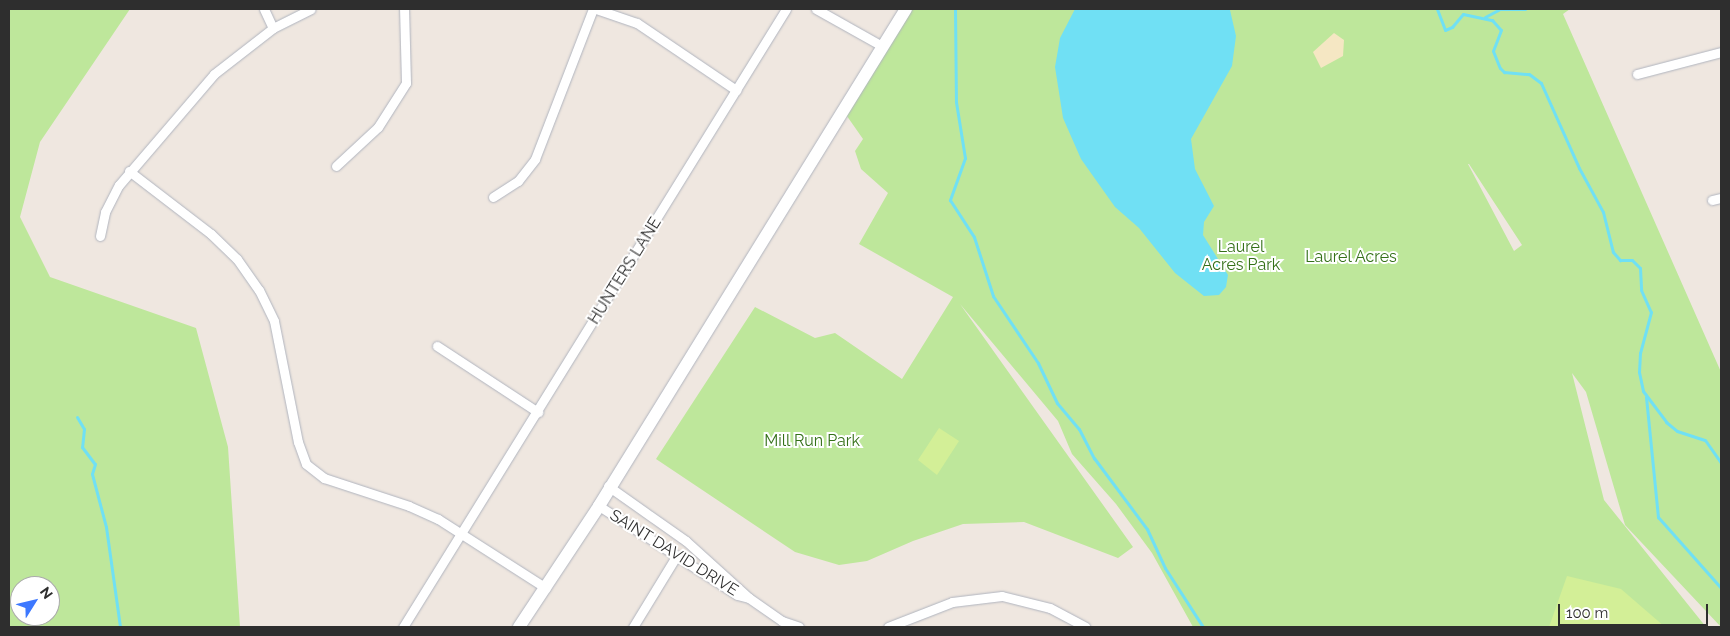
<!DOCTYPE html>
<style>
body{margin:0}
#map{position:relative;width:1730px;height:636px;overflow:hidden;background:#efe7e0;font-family:Raleway,sans-serif}
div>[style]{position:absolute}
.green>*{inset:0;background:#bee79b}
.sand>*{inset:0;background:#f5e7c3}
.pitch>*{inset:0;background:#d3ef97}
.water>*{inset:0;background:#70e0f4}
.stream>*{height:3px;margin:-1.5px;padding:0 1.5px;transform-origin:1.5px;border-radius:1.5px;background:#70e0f4}
.roads{filter:drop-shadow(0 0 1px #b0b4be) drop-shadow(0 0 1px #b0b4be)}
.street>*{height:9px;margin:-4.5px;padding:0 4.5px;transform-origin:4.5px;border-radius:4.5px;background:#fff}
.secondary>*{height:12px;margin:-6px;padding:0 6px;transform-origin:6px;border-radius:6px;background:#fff}
span{translate:-50% -50%;white-space:nowrap;text-align:center;line-height:1.15;-webkit-text-stroke:4px #fff;paint-order:stroke}
.park-label{font-size:16px;color:#347018}
.street-label{font-size:16px;color:#2e2e2e}
.frame{position:absolute;inset:0;border:10px solid #2e2e2e;pointer-events:none}
.north{position:absolute;left:10px;top:576px;width:50px;height:50px;box-sizing:border-box;background:#fff;border:1px solid #ababab;border-radius:50%;rotate:54deg;font-size:14px;font-weight:700;line-height:20px;text-align:center;color:#2e2e2e}
.north::after{content:'';display:block;margin:auto;width:18px;height:22px;background:#3d78ff;clip-path:polygon(50% 0,100% 100%,50% 72%,0 100%)}
.scale{position:absolute;left:1558px;top:604px;width:150px;height:22px;box-sizing:border-box;border:2px solid #2e2e2e;border-top:0;padding-left:6px;font-size:15px;line-height:18px;white-space:nowrap;color:#2e2e2e;-webkit-text-stroke:4px #fff;paint-order:stroke}
</style>
<div id="map">
<div class="green">
<div style="clip-path:polygon(evenodd,9px 9px,130px 9px,40px 142px,20px 217px,50px 277px,196px 328px,228px 447px,240px 627px,9px 627px,9px 9px,20px 586px,50px 586px,50px 616px,20px 616px,20px 586px)"></div>
<div style="clip-path:polygon(evenodd,905px 9px,1570px 9px,1563px 14px,1721px 372px,1721px 627px,1625px 525px,1586px 392px,1572px 373px,1604px 500px,1706px 627px,1193px 627px,1152px 553px,1116px 504px,1072px 454px,1058px 421px,960px 304px,1133px 547px,1118px 558px,1024px 522px,995px 523px,963px 524px,913px 541px,867px 561px,839px 565px,795px 552px,656px 459px,755px 307px,815px 338px,835px 333px,902px 379px,953px 297px,859px 244px,888px 193px,861px 169px,855px 151px,863px 139px,842px 109px,905px 9px,1469px 164px,1522px 245px,1514px 251px,1468px 164px,1469px 164px)"></div>
</div>
<div class="sand">
<div style="clip-path:polygon(1334px 33px,1344px 40px,1343px 56px,1321px 68px,1313px 52px)"></div>
</div>
<div class="pitch">
<div style="clip-path:polygon(939px 428px,959px 441px,937px 475px,918px 460px)"></div>
<div style="clip-path:polygon(1567px 576px,1621px 589px,1665px 627px,1549px 627px)"></div>
</div>
<div class="water">
<div style="clip-path:polygon(1075px 9px,1230px 10px,1236px 36px,1232px 66px,1191px 139px,1195px 169px,1214px 206px,1204px 222px,1203px 235px,1228px 275px,1226px 287px,1219px 295px,1204px 296px,1175px 273px,1139px 228px,1115px 207px,1081px 159px,1063px 118px,1055px 67px,1060px 38px)"></div>
</div>
<div class="stream">
<div style="left:955px;top:9px;width:93px;rotate:89.4deg"></div>
<div style="left:956px;top:102px;width:57px;rotate:80.9deg"></div>
<div style="left:965px;top:158px;width:45px;rotate:109.7deg"></div>
<div style="left:950px;top:200px;width:44px;rotate:57deg"></div>
<div style="left:974px;top:237px;width:62px;rotate:72.1deg"></div>
<div style="left:993px;top:296px;width:81px;rotate:56.1deg"></div>
<div style="left:1038px;top:363px;width:44px;rotate:64.6deg"></div>
<div style="left:1057px;top:403px;width:34px;rotate:50deg"></div>
<div style="left:1079px;top:429px;width:33px;rotate:63deg"></div>
<div style="left:1094px;top:458px;width:89px;rotate:53.3deg"></div>
<div style="left:1147px;top:529px;width:43px;rotate:65.2deg"></div>
<div style="left:1165px;top:568px;width:70px;rotate:57.2deg"></div>
<div style="left:1437px;top:9px;width:22px;rotate:69deg"></div>
<div style="left:1445px;top:30px;width:8px;rotate:-23deg"></div>
<div style="left:1452px;top:27px;width:17px;rotate:-50deg"></div>
<div style="left:1463px;top:14px;width:30px;rotate:12deg"></div>
<div style="left:1492px;top:20px;width:13px;rotate:48deg"></div>
<div style="left:1501px;top:30px;width:22px;rotate:111deg"></div>
<div style="left:1493px;top:51px;width:18px;rotate:68deg"></div>
<div style="left:1500px;top:68px;width:6px;rotate:45deg"></div>
<div style="left:1504px;top:72px;width:25px;rotate:5deg"></div>
<div style="left:1529px;top:74px;width:15px;rotate:37deg"></div>
<div style="left:1541px;top:83px;width:93px;rotate:65.9deg"></div>
<div style="left:1579px;top:168px;width:50px;rotate:61.4deg"></div>
<div style="left:1603px;top:212px;width:41px;rotate:76deg"></div>
<div style="left:1613px;top:252px;width:11px;rotate:49deg"></div>
<div style="left:1620px;top:260px;width:12px"></div>
<div style="left:1632px;top:260px;width:11px;rotate:45deg"></div>
<div style="left:1640px;top:268px;width:22px;rotate:87deg"></div>
<div style="left:1641px;top:290px;width:24px;rotate:66deg"></div>
<div style="left:1651px;top:312px;width:42px;rotate:105deg"></div>
<div style="left:1640px;top:353px;width:19px;rotate:93deg"></div>
<div style="left:1639px;top:372px;width:19px;rotate:78deg"></div>
<div style="left:1643px;top:391px;width:39px;rotate:53deg"></div>
<div style="left:1666px;top:422px;width:14px;rotate:39deg"></div>
<div style="left:1677px;top:431px;width:29px;rotate:18deg"></div>
<div style="left:1705px;top:440px;width:28px;rotate:55deg"></div>
<div style="left:1501px;top:9px;width:24px"></div>
<div style="left:1485px;top:17px;width:17px;rotate:-28deg"></div>
<div style="left:1646px;top:397px;width:121px;rotate:84.3deg"></div>
<div style="left:1658px;top:517px;width:95px;rotate:48.4deg"></div>
<div style="left:77px;top:417px;width:14px;rotate:60deg"></div>
<div style="left:84px;top:429px;width:18px;rotate:96deg"></div>
<div style="left:82px;top:447px;width:21px;rotate:53deg"></div>
<div style="left:95px;top:464px;width:10px;rotate:107deg"></div>
<div style="left:92px;top:474px;width:55px;rotate:75.2deg"></div>
<div style="left:106px;top:527px;width:101px;rotate:82deg"></div>
</div>
<div class="roads">
<div class="street">
<div style="left:264px;top:9px;width:21px;rotate:65deg"></div>
<div style="left:596px;top:9px;width:43px;rotate:18.9deg"></div>
<div style="left:637px;top:23px;width:120px;rotate:34.1deg"></div>
<div style="left:816px;top:9px;width:76px;rotate:29.3deg"></div>
<div style="left:1637px;top:74px;width:87px;rotate:-14.7deg"></div>
<div style="left:336px;top:166px;width:57px;rotate:-42.9deg"></div>
<div style="left:378px;top:127px;width:52px;rotate:-57.5deg"></div>
<div style="left:406px;top:83px;width:74px;rotate:-91.5deg"></div>
<div style="left:129px;top:171px;width:103px;rotate:37.5deg"></div>
<div style="left:211px;top:234px;width:36px;rotate:44deg"></div>
<div style="left:237px;top:259px;width:38px;rotate:55deg"></div>
<div style="left:259px;top:290px;width:34px;rotate:64deg"></div>
<div style="left:274px;top:321px;width:123px;rotate:78.8deg"></div>
<div style="left:298px;top:442px;width:23px;rotate:70deg"></div>
<div style="left:306px;top:464px;width:23px;rotate:38deg"></div>
<div style="left:324px;top:478px;width:89px;rotate:18.2deg"></div>
<div style="left:409px;top:506px;width:32px;rotate:24deg"></div>
<div style="left:438px;top:519px;width:128px;rotate:32.6deg"></div>
<div style="left:493px;top:197px;width:30px;rotate:-33deg"></div>
<div style="left:518px;top:181px;width:28px;rotate:-52deg"></div>
<div style="left:535px;top:159px;width:161px;rotate:-68.9deg"></div>
<div style="left:1712px;top:200px;width:9px;rotate:-13deg"></div>
<div style="left:100px;top:236px;width:25px;rotate:-78deg"></div>
<div style="left:105px;top:212px;width:30px;rotate:-63deg"></div>
<div style="left:119px;top:185px;width:146px;rotate:-49.4deg"></div>
<div style="left:214px;top:74px;width:75px;rotate:-37.9deg"></div>
<div style="left:273px;top:28px;width:42px;rotate:-26.6deg"></div>
<div style="left:437px;top:346px;width:121px;rotate:33.2deg"></div>
<div style="left:608px;top:486px;width:95px;rotate:35.2deg"></div>
<div style="left:686px;top:541px;width:85px;rotate:42.1deg"></div>
<div style="left:749px;top:598px;width:40px;rotate:34.9deg"></div>
<div style="left:782px;top:621px;width:18px;rotate:19deg"></div>
<div style="left:599px;top:506px;width:164px;rotate:32.8deg"></div>
<div style="left:737px;top:595px;width:12px;rotate:14deg"></div>
<div style="left:403px;top:627px;width:727px;rotate:-58.21deg"></div>
<div style="left:633px;top:627px;width:84px;rotate:-58.6deg"></div>
<div style="left:888px;top:627px;width:69px;rotate:-21.3deg"></div>
<div style="left:952px;top:602px;width:50px;rotate:-6.8deg"></div>
<div style="left:1002px;top:596px;width:49px;rotate:14deg"></div>
<div style="left:1050px;top:608px;width:40px;rotate:28deg"></div>
</div>
<div class="secondary">
<div style="left:519px;top:627px;width:145px;rotate:-56.5deg"></div>
<div style="left:599px;top:506px;width:584px;rotate:-58.3deg"></div>
</div>
</div>
<div class="park-label">
<span style="left:1241px;top:256px">Laurel<br>Acres Park</span>
<span style="left:1351px;top:257px">Laurel Acres</span>
<span style="left:812px;top:441px">Mill Run Park</span>
</div>
<div class="street-label">
<span style="left:625px;top:271px;rotate:-58deg">HUNTERS LANE</span>
<span style="left:674px;top:553px;rotate:32deg">SAINT DAVID DRIVE</span>
</div>
<div class="frame"></div>
<div class="north">N</div>
<div class="scale">100 m</div>
</div>
